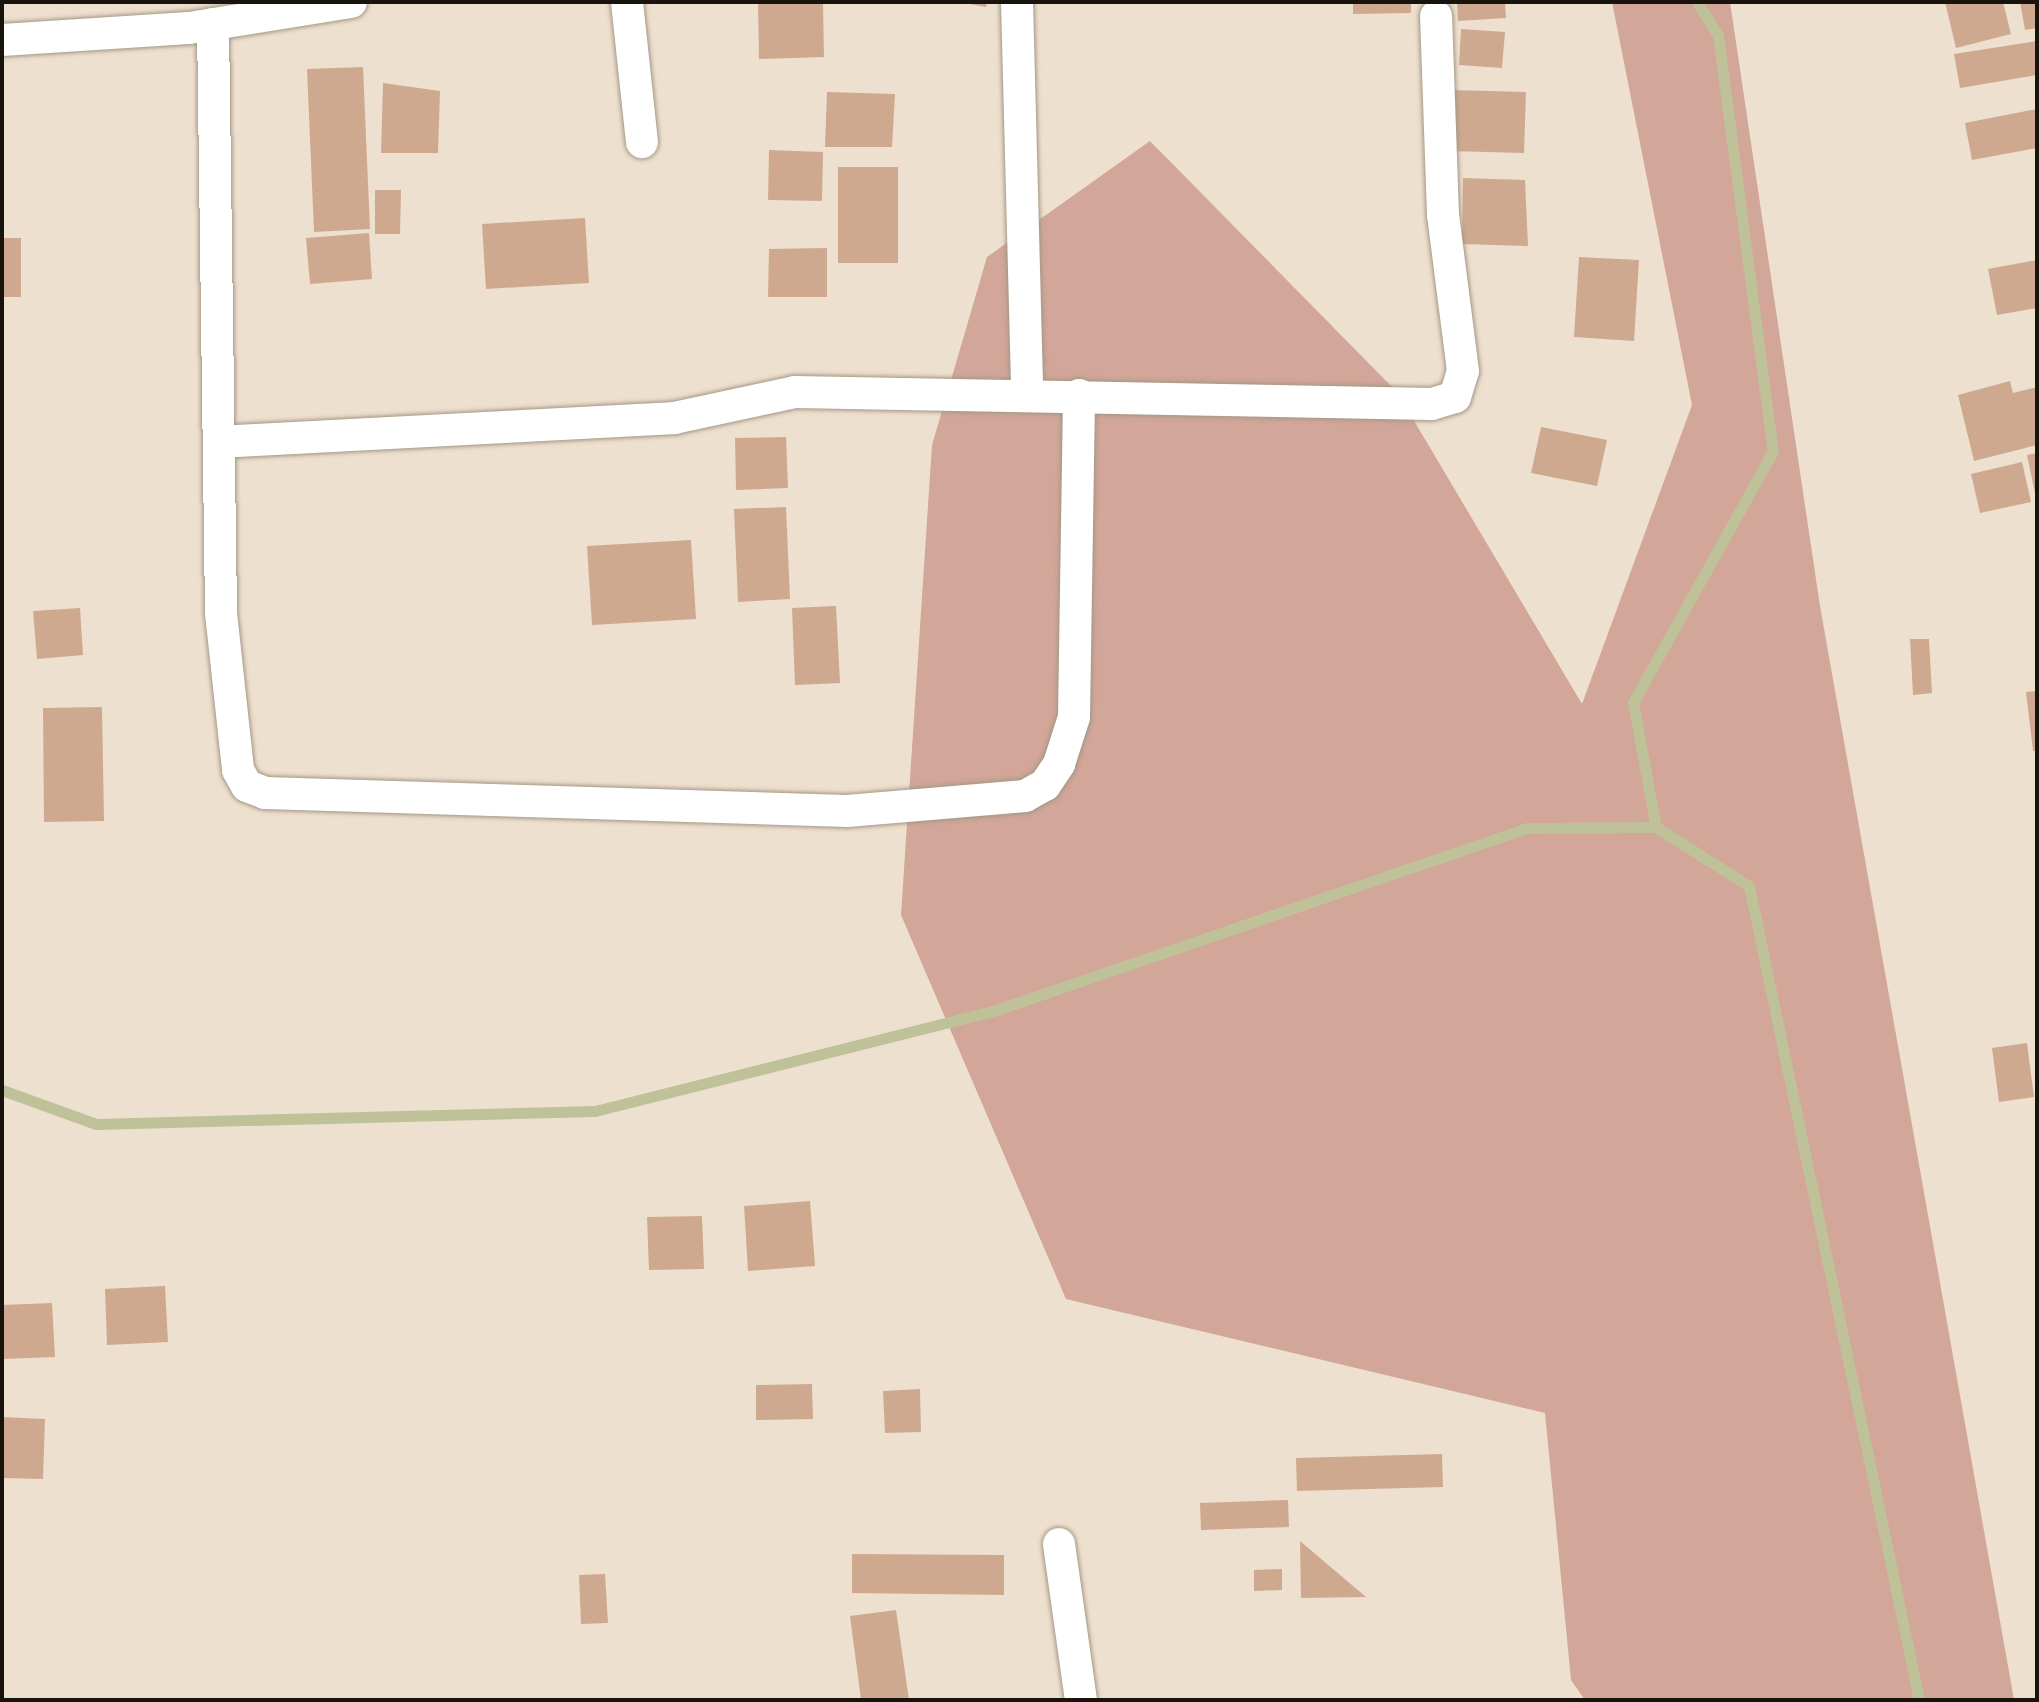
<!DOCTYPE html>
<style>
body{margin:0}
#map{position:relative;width:2039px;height:1702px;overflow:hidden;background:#eee0ce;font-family:Arial,sans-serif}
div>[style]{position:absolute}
.forest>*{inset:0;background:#d2a698}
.stream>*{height:11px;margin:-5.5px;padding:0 5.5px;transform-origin:5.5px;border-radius:5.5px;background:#bfc299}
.building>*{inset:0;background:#cea98f}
.roads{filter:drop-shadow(0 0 2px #a39786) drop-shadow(0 0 2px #a39786)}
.minor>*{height:32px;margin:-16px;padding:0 16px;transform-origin:16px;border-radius:16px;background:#fff}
span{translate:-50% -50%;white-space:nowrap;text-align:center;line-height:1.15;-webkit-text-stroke:6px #fbeddb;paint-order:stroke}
.frame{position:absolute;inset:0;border:4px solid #18130d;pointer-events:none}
</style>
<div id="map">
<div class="forest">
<div style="clip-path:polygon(1612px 2px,1730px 2px,1820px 606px,2014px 1700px,1585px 1700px,1571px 1680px,1545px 1413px,1066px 1299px,901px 915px,932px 445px,987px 257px,1150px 141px,1397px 392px,1582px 704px,1692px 405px)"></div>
</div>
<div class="stream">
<div style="left:1697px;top:2px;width:39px;rotate:58deg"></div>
<div style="left:1718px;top:35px;width:420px;rotate:82.5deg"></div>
<div style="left:1773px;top:451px;width:288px;rotate:119.1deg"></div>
<div style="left:1633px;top:703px;width:126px;rotate:79.5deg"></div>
<div style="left:1656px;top:827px;width:110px;rotate:32.4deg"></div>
<div style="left:1749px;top:886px;width:832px;rotate:78.2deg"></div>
<div style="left:2px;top:1090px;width:100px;rotate:19.9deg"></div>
<div style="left:96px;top:1124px;width:499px;rotate:-1.5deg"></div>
<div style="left:595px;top:1111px;width:414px;rotate:-14.1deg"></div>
<div style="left:996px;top:1010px;width:561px;rotate:-18.92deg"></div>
<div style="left:1527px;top:828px;width:129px;rotate:-0.4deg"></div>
</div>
<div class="building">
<div style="clip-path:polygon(758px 2px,823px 2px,824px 57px,759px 59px)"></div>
<div style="clip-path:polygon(959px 2px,987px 2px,986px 7px)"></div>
<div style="clip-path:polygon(1353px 2px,1411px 2px,1411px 13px,1353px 14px)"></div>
<div style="clip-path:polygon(1457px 2px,1505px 2px,1506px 18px,1458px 21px)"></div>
<div style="clip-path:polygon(1945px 2px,2003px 2px,2011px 34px,1956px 48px)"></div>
<div style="clip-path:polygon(2020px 2px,2037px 2px,2037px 28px,2025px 30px)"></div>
<div style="clip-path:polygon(1461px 29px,1505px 32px,1502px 68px,1459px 65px)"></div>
<div style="clip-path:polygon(2037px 41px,2037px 75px,1960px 88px,1954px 54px)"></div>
<div style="clip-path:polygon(363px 67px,370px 229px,314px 232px,307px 69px)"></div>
<div style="clip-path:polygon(383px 83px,440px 91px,438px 153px,381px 153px)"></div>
<div style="clip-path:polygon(1452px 90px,1526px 92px,1524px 153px,1450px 151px)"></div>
<div style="clip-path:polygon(827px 92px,895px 94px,892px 147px,825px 147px)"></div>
<div style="clip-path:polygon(2037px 109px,2037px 148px,1972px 160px,1965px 123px)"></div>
<div style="clip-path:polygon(769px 150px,823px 152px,822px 201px,768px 200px)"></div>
<div style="clip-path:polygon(838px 167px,898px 167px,898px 263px,838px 263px)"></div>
<div style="clip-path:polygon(1463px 178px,1525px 180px,1528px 246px,1462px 244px)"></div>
<div style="clip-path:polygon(375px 190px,401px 190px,400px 234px,375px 234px)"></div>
<div style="clip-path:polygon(585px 218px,589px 283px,486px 289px,482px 224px)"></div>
<div style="clip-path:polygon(369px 233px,372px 279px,310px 284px,306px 238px)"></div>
<div style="clip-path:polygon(2px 238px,21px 238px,21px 297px,2px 297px)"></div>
<div style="clip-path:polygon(827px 248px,827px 297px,768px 297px,769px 249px)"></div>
<div style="clip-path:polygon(1579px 257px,1639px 260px,1634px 341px,1574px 337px)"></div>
<div style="clip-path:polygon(2037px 260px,2037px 308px,1997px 315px,1988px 269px)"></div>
<div style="clip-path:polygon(2010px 381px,2013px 393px,2037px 387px,2037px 445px,1974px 461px,1958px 395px)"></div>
<div style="clip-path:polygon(1541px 427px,1607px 440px,1597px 486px,1531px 473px)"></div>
<div style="clip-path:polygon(786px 437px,788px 488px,736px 490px,735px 438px)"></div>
<div style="clip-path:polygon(2037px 453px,2037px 498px,2036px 498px,2027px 455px)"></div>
<div style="clip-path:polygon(2022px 462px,2031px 502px,1980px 513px,1971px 474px)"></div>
<div style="clip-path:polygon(786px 507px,790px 599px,738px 602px,734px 509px)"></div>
<div style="clip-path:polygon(691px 540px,696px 619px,592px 625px,587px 546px)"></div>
<div style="clip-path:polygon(836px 606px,840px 683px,795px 685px,792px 608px)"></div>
<div style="clip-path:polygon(80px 608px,83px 655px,37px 659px,33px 611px)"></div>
<div style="clip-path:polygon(1910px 639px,1929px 639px,1932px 693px,1913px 695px)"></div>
<div style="clip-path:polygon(2037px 691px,2037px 751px,2033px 751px,2026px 692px)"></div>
<div style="clip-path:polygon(102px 707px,104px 821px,44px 822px,43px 708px)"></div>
<div style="clip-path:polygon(2027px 1043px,2034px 1097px,1999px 1102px,1992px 1048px)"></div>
<div style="clip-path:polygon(810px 1201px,815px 1266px,748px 1271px,744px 1206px)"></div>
<div style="clip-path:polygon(702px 1216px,704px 1269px,649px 1270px,647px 1217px)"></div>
<div style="clip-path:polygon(165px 1286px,168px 1342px,107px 1345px,105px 1289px)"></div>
<div style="clip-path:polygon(52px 1303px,55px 1357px,2px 1359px,2px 1305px)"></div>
<div style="clip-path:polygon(812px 1384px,813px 1419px,756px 1420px,756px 1385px)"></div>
<div style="clip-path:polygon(920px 1389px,921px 1432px,885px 1433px,883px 1391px)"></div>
<div style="clip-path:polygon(2px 1417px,45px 1419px,43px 1479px,2px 1478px)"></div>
<div style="clip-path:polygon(1442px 1454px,1443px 1487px,1297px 1491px,1296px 1458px)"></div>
<div style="clip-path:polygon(1288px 1500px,1289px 1527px,1201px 1530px,1200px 1503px)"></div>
<div style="clip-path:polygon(1300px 1541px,1366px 1597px,1301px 1598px)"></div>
<div style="clip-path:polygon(852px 1554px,1004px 1555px,1004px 1595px,852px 1593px)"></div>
<div style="clip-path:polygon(1282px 1569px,1282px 1590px,1254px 1591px,1254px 1570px)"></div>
<div style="clip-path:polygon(605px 1574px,608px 1623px,581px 1624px,579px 1575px)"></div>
<div style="clip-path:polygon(896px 1610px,909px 1700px,861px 1700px,850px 1616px)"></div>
</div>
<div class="roads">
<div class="minor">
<div style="left:627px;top:2px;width:141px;rotate:83.9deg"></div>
<div style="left:1017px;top:2px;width:393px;rotate:88.5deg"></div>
<div style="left:213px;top:24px;width:589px;rotate:89.22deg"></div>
<div style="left:221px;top:613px;width:158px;rotate:83.8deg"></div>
<div style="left:238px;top:770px;width:18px;rotate:61deg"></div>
<div style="left:247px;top:786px;width:19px;rotate:21deg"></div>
<div style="left:265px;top:793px;width:582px;rotate:1.77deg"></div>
<div style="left:847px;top:811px;width:179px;rotate:-4.8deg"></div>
<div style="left:1025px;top:796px;width:23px;rotate:-29deg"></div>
<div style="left:1045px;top:785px;width:25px;rotate:-56deg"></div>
<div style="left:1059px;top:764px;width:49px;rotate:-72.3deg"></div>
<div style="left:1074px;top:717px;width:322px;rotate:-89.1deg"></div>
<div style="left:2px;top:40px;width:187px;rotate:-3.7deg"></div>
<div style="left:189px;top:28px;width:164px;rotate:-9.1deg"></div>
<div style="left:219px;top:442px;width:456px;rotate:-3deg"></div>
<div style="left:674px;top:418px;width:124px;rotate:-12.1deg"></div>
<div style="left:795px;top:392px;width:637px;rotate:1.08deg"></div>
<div style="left:1432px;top:404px;width:24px;rotate:-17deg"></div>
<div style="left:1455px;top:397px;width:27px;rotate:-73deg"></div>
<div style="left:1463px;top:371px;width:157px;rotate:-97.3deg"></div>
<div style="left:1443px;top:215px;width:199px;rotate:-92deg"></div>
<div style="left:1059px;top:1544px;width:158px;rotate:82deg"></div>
</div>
</div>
<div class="frame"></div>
</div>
